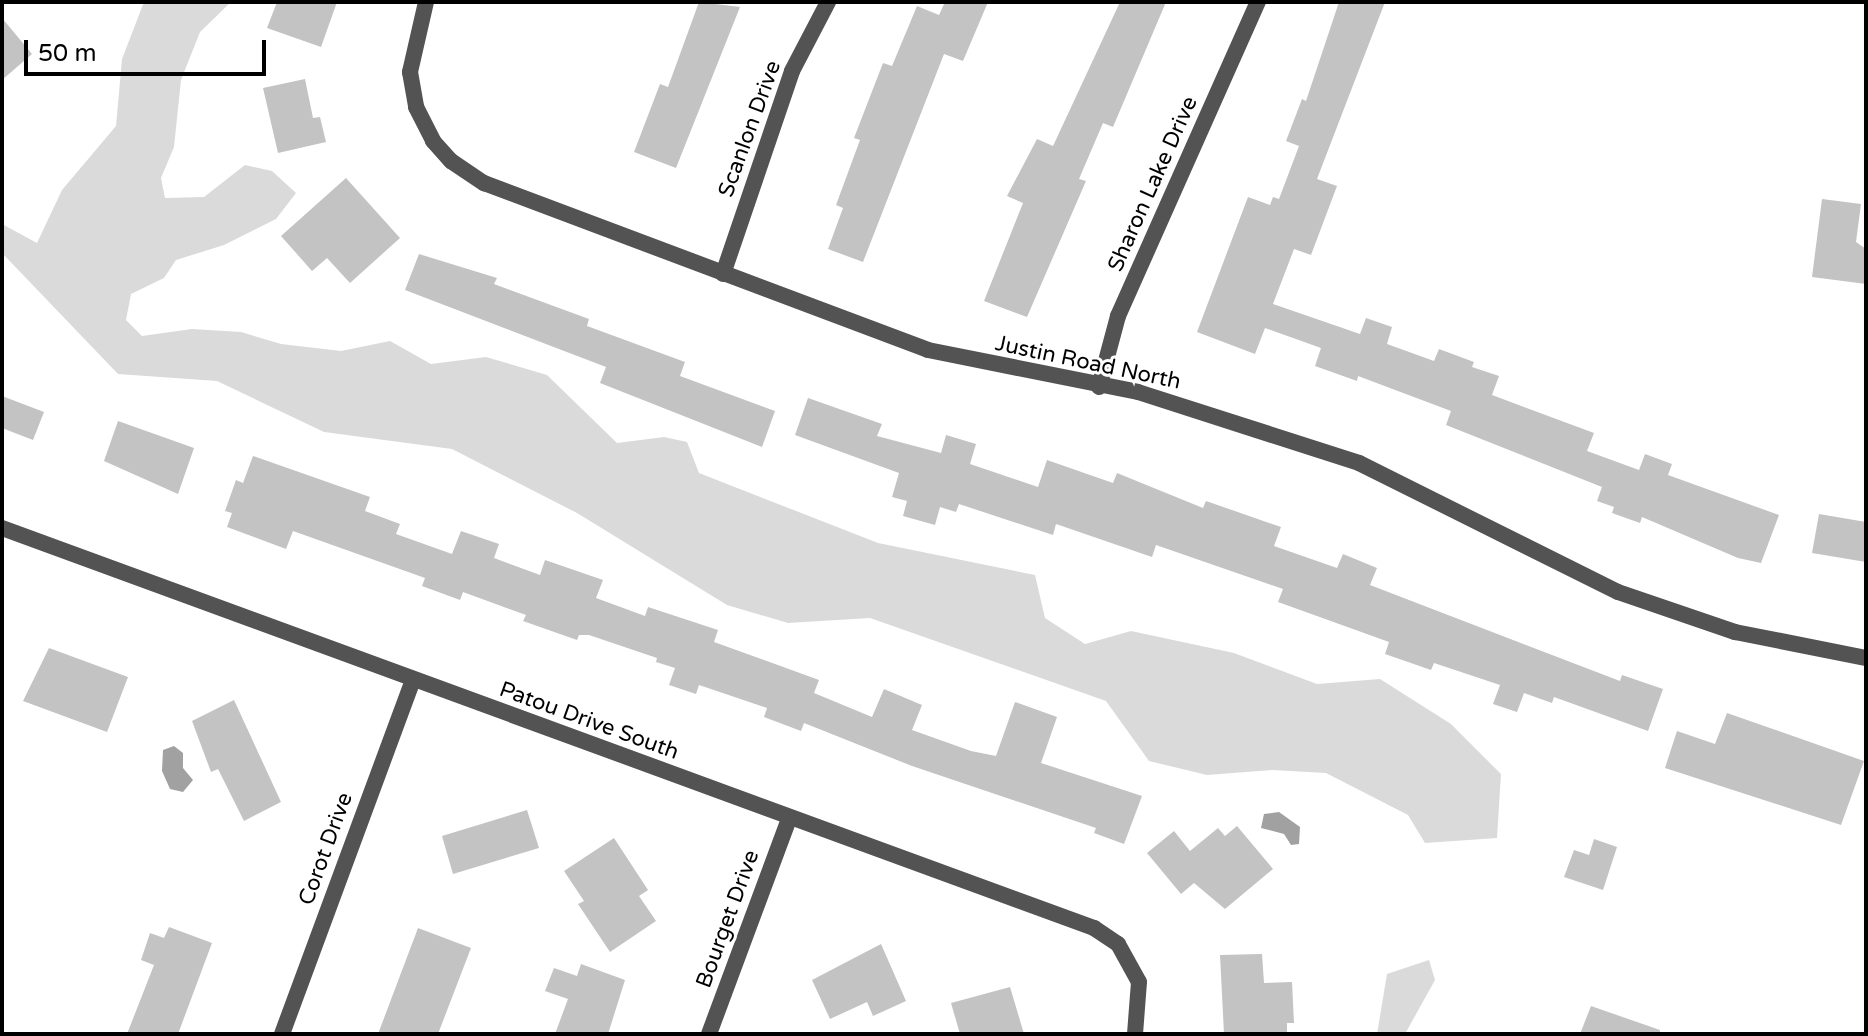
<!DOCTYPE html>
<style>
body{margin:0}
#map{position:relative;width:1868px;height:1036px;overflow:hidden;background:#fff;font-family:"Varela Round",sans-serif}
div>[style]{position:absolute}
.green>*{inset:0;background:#dadada}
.water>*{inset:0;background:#a1a1a1}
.building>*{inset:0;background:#c3c3c3}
.minor>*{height:16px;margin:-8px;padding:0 8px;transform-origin:8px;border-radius:8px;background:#535353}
span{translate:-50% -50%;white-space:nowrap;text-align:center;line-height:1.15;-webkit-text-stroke:6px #fff;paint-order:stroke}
.street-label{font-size:22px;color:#000}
.frame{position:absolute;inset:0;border:4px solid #000;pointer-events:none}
.scale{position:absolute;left:24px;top:40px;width:242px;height:36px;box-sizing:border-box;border:4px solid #000;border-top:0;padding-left:10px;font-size:24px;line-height:28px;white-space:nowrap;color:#000;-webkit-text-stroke:6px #fff;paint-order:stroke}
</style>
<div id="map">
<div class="green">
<div style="clip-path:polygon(144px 2px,231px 2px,200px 32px,181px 80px,174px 147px,161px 178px,165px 198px,204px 197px,245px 165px,272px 171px,296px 193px,276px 219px,224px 245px,176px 260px,164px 278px,131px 294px,126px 320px,142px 336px,192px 329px,241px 332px,281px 344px,341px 351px,390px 341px,431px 364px,486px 357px,547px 375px,617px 443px,664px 437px,687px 442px,699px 473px,878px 543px,1035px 575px,1045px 618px,1085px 644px,1131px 631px,1234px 653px,1317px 684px,1380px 679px,1451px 724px,1501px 774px,1497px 838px,1425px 843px,1408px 815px,1326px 773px,1272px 770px,1207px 775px,1149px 761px,1106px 701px,870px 618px,788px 623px,727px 605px,577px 513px,452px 449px,324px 432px,217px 381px,118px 374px,2px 253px,2px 224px,37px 243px,62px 190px,116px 126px,122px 59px)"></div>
<div style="clip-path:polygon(1429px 960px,1435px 980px,1405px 1034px,1377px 1034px,1387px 974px)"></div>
</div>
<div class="water">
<div style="clip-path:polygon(174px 746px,183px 753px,183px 768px,193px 780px,183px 792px,170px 789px,162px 771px,163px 750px)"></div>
<div style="clip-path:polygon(1279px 812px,1300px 827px,1299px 844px,1291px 845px,1284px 834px,1261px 828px,1264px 814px)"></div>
</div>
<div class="building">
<div style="clip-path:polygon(277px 2px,337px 2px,321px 47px,267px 28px)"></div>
<div style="clip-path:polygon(699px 2px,740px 7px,676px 168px,634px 152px,660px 84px,668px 87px)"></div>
<div style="clip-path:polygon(945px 2px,988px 2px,963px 61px,944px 54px,863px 262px,828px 249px,843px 208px,836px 205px,860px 140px,854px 138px,883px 63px,892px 66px,917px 6px,939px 15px)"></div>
<div style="clip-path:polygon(1120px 2px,1166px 2px,1113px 127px,1103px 123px,1079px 179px,1086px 181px,1027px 317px,984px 301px,1023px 203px,1007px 196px,1037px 139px,1053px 146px)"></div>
<div style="clip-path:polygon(1339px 2px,1385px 2px,1317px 179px,1337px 186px,1311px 255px,1294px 249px,1273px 304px,1360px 334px,1366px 318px,1392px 327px,1387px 344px,1434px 361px,1439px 349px,1474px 362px,1472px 367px,1499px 376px,1492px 395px,1594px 433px,1587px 451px,1639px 470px,1645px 454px,1672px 464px,1668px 475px,1779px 515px,1761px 563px,1738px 558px,1642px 517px,1640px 523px,1612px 513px,1614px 507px,1597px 501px,1602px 487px,1446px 425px,1451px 411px,1358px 376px,1357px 381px,1315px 366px,1321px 348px,1265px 328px,1255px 354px,1197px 332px,1248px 197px,1270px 205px,1273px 197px,1279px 199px,1299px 146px,1286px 141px,1302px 99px,1306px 101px)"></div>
<div style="clip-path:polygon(2px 18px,32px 54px,2px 80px)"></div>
<div style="clip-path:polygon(305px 79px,313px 118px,320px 117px,326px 142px,278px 153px,263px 88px)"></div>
<div style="clip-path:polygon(346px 178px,400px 238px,350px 283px,327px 258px,312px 271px,281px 236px)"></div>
<div style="clip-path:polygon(1822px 199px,1861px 204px,1856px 242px,1866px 249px,1866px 284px,1812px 277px)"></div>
<div style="clip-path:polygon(419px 254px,497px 278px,494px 284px,589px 319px,587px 326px,685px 362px,680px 376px,775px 411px,762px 447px,600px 383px,606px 367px,405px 290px)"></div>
<div style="clip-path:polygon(2px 396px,44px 412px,33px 440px,2px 428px)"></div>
<div style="clip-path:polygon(808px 398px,882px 424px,877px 436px,941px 453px,946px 435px,976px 444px,970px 464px,1038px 487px,1047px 460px,1113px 483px,1117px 473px,1203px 508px,1206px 501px,1281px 527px,1274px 546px,1337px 568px,1343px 554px,1377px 568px,1370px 585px,1620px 681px,1622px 675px,1663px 689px,1648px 731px,1554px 697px,1552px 703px,1524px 693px,1517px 712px,1493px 704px,1500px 685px,1434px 663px,1431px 670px,1385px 654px,1389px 642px,1278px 602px,1283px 589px,1156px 545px,1152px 557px,1056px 524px,1053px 535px,959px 504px,956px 512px,940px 507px,935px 525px,903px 516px,907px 501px,892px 497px,899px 473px,795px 435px)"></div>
<div style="clip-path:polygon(118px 421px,194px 448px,178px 494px,104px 461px)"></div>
<div style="clip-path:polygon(253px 456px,370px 497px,365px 511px,400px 524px,396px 534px,452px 554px,461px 531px,499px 544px,494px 558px,540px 575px,545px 560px,603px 580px,596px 598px,645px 616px,648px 607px,718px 630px,714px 642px,819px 680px,814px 693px,872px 717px,884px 689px,922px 705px,912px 730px,971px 751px,996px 756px,1015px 702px,1057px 717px,1041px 763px,1142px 796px,1124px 844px,1094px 833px,1096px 828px,912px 766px,804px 723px,801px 731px,764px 717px,767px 708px,699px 685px,696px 694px,669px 685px,675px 668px,656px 662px,657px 658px,589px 635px,579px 635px,577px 640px,523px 621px,526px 615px,463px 592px,460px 600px,422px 586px,425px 578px,293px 531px,286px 549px,227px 527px,232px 513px,225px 511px,236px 480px,243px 483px)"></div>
<div style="clip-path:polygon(1819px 514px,1866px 522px,1866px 562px,1812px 553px)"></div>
<div style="clip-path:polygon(49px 648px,128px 677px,107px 732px,23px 701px)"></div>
<div style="clip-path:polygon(234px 700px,281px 802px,244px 821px,218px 769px,211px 772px,192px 721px)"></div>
<div style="clip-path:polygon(1727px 713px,1864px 761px,1841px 825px,1665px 768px,1677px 731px,1715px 744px)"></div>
<div style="clip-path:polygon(527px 810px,539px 848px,453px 874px,442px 836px)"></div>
<div style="clip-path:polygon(1237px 826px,1273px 869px,1225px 909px,1194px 883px,1181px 894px,1147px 853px,1174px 831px,1190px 851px,1218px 828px,1225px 836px)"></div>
<div style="clip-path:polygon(614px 838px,648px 890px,639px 896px,656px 921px,610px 952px,578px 904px,584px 901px,564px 871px)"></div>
<div style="clip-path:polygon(1594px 839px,1617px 847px,1603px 890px,1564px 877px,1574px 850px,1589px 855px)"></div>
<div style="clip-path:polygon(169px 927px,212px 943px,178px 1034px,127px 1034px,154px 965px,141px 960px,150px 933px,164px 938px)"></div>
<div style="clip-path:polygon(418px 928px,471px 948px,438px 1034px,378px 1034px)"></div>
<div style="clip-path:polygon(881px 944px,906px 1001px,873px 1016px,867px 1002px,830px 1019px,812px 980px)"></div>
<div style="clip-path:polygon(1262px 954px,1264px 983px,1292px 982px,1294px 1023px,1287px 1023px,1287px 1034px,1224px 1034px,1220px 955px)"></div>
<div style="clip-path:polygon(581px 964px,625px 980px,608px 1034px,555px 1034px,568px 999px,545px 991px,554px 968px,577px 976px)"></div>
<div style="clip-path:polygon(1010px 987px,1024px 1034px,960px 1034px,951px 1003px)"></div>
<div style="clip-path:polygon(1591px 1006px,1660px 1030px,1660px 1034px,1580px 1034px)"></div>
</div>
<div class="minor">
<div style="left:426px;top:2px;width:72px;rotate:102.9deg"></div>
<div style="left:410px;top:72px;width:36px;rotate:80deg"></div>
<div style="left:416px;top:107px;width:38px;rotate:63deg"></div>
<div style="left:433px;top:141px;width:27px;rotate:48deg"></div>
<div style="left:451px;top:161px;width:40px;rotate:34deg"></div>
<div style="left:484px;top:183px;width:474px;rotate:20.6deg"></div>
<div style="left:928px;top:350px;width:214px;rotate:11.3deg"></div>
<div style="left:1138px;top:392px;width:232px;rotate:17.8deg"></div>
<div style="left:1359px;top:463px;width:289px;rotate:26.5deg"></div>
<div style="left:1618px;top:592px;width:124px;rotate:18.9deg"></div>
<div style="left:1735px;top:632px;width:134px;rotate:11.2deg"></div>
<div style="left:723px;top:274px;width:214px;rotate:-71.2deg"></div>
<div style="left:792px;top:71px;width:78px;rotate:-62.4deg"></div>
<div style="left:1099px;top:387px;width:73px;rotate:-75deg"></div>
<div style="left:1118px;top:316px;width:344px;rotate:-66deg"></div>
<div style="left:2px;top:528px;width:1163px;rotate:20.12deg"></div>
<div style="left:1094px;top:928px;width:29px;rotate:34deg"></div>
<div style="left:1118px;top:944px;width:43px;rotate:61.1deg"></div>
<div style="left:1139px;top:982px;width:52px;rotate:94.4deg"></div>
<div style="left:282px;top:1034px;width:378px;rotate:-69.7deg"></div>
<div style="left:709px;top:1034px;width:229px;rotate:-69.6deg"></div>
</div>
<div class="street-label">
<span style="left:750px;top:129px;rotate:-70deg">Scanlon Drive</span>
<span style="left:1153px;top:184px;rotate:-66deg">Sharon Lake Drive</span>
<span style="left:1088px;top:363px;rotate:12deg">Justin Road North</span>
<span style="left:589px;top:721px;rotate:20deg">Patou Drive South</span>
<span style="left:326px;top:849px;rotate:-70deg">Corot Drive</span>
<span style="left:728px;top:919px;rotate:-70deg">Bourget Drive</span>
</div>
<div class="frame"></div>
<div class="scale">50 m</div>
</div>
